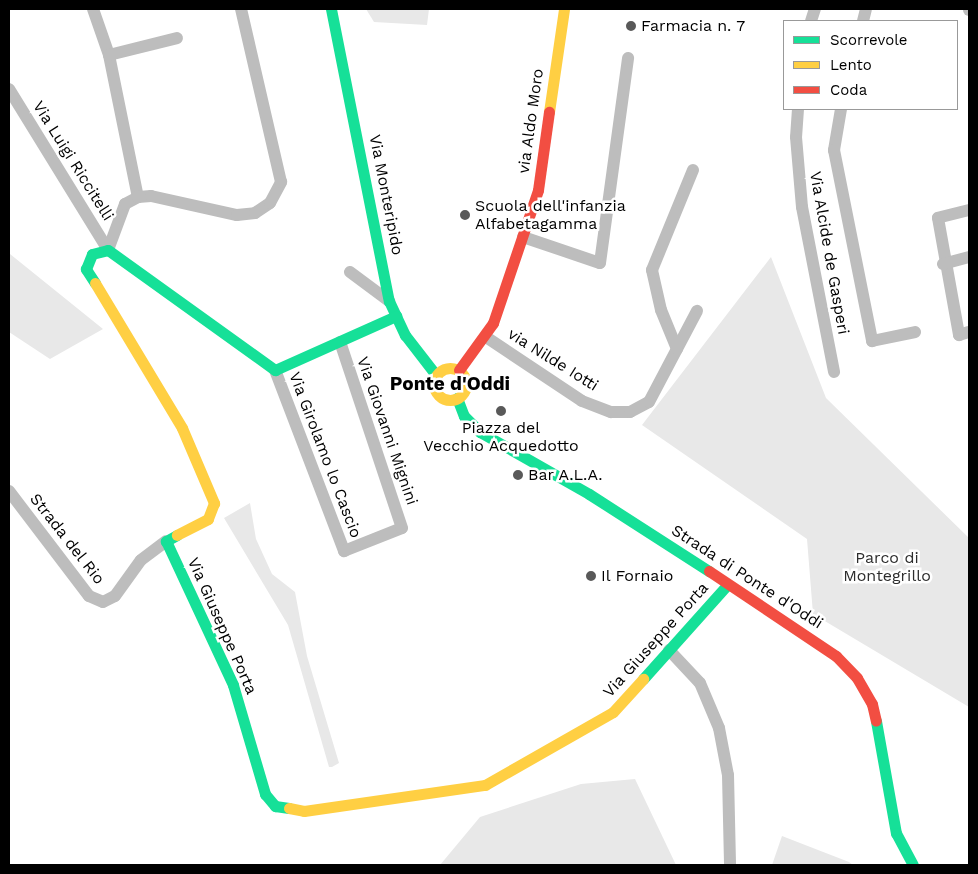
<!DOCTYPE html>
<style>
body{margin:0}
#map{position:relative;width:978px;height:874px;overflow:hidden;background:#fff;font-family:"Work Sans",sans-serif}
div>[style]{position:absolute}
.green>*{inset:0;background:#e8e8e8}
.street>*{height:12px;margin:-6px;padding:0 6px;transform-origin:6px;border-radius:6px;background:#bdbdbd}
.fast>*{height:11px;margin:-5.5px;padding:0 5.5px;transform-origin:5.5px;border-radius:5.5px;background:#16e098}
.slow>*{height:11px;margin:-5.5px;padding:0 5.5px;transform-origin:5.5px;border-radius:5.5px;background:#ffcf43}
.slow>.ring{margin:-5.5px;padding:0;box-sizing:content-box;background:none;border:11px solid #ffcf43;border-radius:50%}
.jam>*{height:11px;margin:-5.5px;padding:0 5.5px;transform-origin:5.5px;border-radius:5.5px;background:#f24e42}
.dots>*{width:14px;height:14px;translate:-50% -50%;box-sizing:border-box;border:2px solid #fff;border-radius:50%}
span{translate:-50% -50%;white-space:nowrap;text-align:center;line-height:1.15;-webkit-text-stroke:5px #fff;paint-order:stroke}
.poi-label{font-size:16px;color:#000}
.left{translate:0 -50%;text-align:left}
.street-label{font-size:16px;color:#000}
.park-label{font-size:16px;color:#2d2d2d}
.quarter-label{font-size:19px;color:#000;font-weight:700}
.frame{position:absolute;inset:0;border:10px solid #000;pointer-events:none}
.legend{position:absolute;left:783px;top:20px;width:175px;height:90px;box-sizing:border-box;background:#fff;border:1px solid #999;margin:0;padding:6px 9px;list-style:none;font-size:15px;color:#000}
.legend li{display:flex;align-items:center;gap:10px;height:25px}
.legend b{width:25px;border:1px solid #999}
</style>
<div id="map">
<div class="green">
<div style="clip-path:polygon(366px 9px,429px 9px,427px 25px,374px 22px)"></div>
<div style="clip-path:polygon(9px 251px,10px 254px,103px 329px,50px 359px,9px 332px)"></div>
<div style="clip-path:polygon(771px 257px,826px 398px,969px 538px,969px 707px,813px 614px,807px 539px,642px 425px)"></div>
<div style="clip-path:polygon(250px 503px,256px 539px,272px 574px,295px 592px,307px 656px,339px 763px,332px 767px,329px 767px,288px 625px,224px 518px)"></div>
<div style="clip-path:polygon(635px 779px,676px 865px,440px 865px,480px 817px,581px 784px)"></div>
<div style="clip-path:polygon(782px 836px,849px 862px,853px 865px,772px 865px)"></div>
</div>
<div class="street">
<div style="left:93px;top:9px;width:49px;rotate:70.8deg"></div>
<div style="left:109px;top:55px;width:145px;rotate:78.5deg"></div>
<div style="left:969px;top:9px;width:1px;rotate:90deg"></div>
<div style="left:811px;top:21px;width:13px;rotate:-72deg"></div>
<div style="left:863px;top:21px;width:12px;rotate:-76deg"></div>
<div style="left:109px;top:55px;width:70px;rotate:-14deg"></div>
<div style="left:9px;top:89px;width:189px;rotate:58.4deg"></div>
<div style="left:798px;top:109px;width:28px;rotate:94deg"></div>
<div style="left:796px;top:137px;width:70px;rotate:85.1deg"></div>
<div style="left:802px;top:207px;width:168px;rotate:79deg"></div>
<div style="left:841px;top:109px;width:42px;rotate:99.7deg"></div>
<div style="left:834px;top:150px;width:195px;rotate:78.7deg"></div>
<div style="left:872px;top:341px;width:44px;rotate:-11.8deg"></div>
<div style="left:969px;top:210px;width:32px;rotate:166deg"></div>
<div style="left:938px;top:218px;width:119px;rotate:79.8deg"></div>
<div style="left:959px;top:335px;width:10px;rotate:-17deg"></div>
<div style="left:523px;top:237px;width:81px;rotate:18.7deg"></div>
<div style="left:600px;top:263px;width:207px;rotate:-82.2deg"></div>
<div style="left:108px;top:250px;width:49px;rotate:-69.7deg"></div>
<div style="left:125px;top:204px;width:15px;rotate:-28deg"></div>
<div style="left:138px;top:197px;width:13px;rotate:-4deg"></div>
<div style="left:151px;top:196px;width:88px;rotate:12.5deg"></div>
<div style="left:237px;top:215px;width:18px;rotate:-6deg"></div>
<div style="left:255px;top:213px;width:18px;rotate:-34deg"></div>
<div style="left:270px;top:203px;width:24px;rotate:-62deg"></div>
<div style="left:281px;top:182px;width:178px;rotate:-103deg"></div>
<div style="left:943px;top:264px;width:27px;rotate:-15deg"></div>
<div style="left:350px;top:272px;width:49px;rotate:36.6deg"></div>
<div style="left:486px;top:337px;width:115px;rotate:33.7deg"></div>
<div style="left:582px;top:401px;width:31px;rotate:21deg"></div>
<div style="left:611px;top:412px;width:19px"></div>
<div style="left:630px;top:412px;width:21px;rotate:-28deg"></div>
<div style="left:649px;top:402px;width:103px;rotate:-62.2deg"></div>
<div style="left:677px;top:349px;width:42px;rotate:-112.3deg"></div>
<div style="left:661px;top:310px;width:41px;rotate:-102.7deg"></div>
<div style="left:652px;top:270px;width:108px;rotate:-67.7deg"></div>
<div style="left:275px;top:370px;width:194px;rotate:69.1deg"></div>
<div style="left:344px;top:551px;width:62px;rotate:-21.6deg"></div>
<div style="left:402px;top:528px;width:196px;rotate:-108.4deg"></div>
<div style="left:9px;top:491px;width:132px;rotate:52.7deg"></div>
<div style="left:89px;top:596px;width:15px;rotate:23deg"></div>
<div style="left:103px;top:602px;width:13px;rotate:-27deg"></div>
<div style="left:115px;top:596px;width:44px;rotate:-54.2deg"></div>
<div style="left:141px;top:560px;width:31px;rotate:-37deg"></div>
<div style="left:669px;top:650px;width:45px;rotate:46.8deg"></div>
<div style="left:700px;top:683px;width:49px;rotate:67.1deg"></div>
<div style="left:719px;top:728px;width:48px;rotate:79.2deg"></div>
<div style="left:728px;top:775px;width:90px;rotate:88.7deg"></div>
</div>
<div class="fast">
<div style="left:331px;top:9px;width:298px;rotate:78.8deg"></div>
<div style="left:389px;top:301px;width:38px;rotate:65deg"></div>
<div style="left:405px;top:335px;width:51px;rotate:52.2deg"></div>
<div style="left:95px;top:283px;width:17px;rotate:-123deg"></div>
<div style="left:86px;top:269px;width:16px;rotate:-68deg"></div>
<div style="left:92px;top:254px;width:16px;rotate:-14deg"></div>
<div style="left:108px;top:250px;width:206px;rotate:35.7deg"></div>
<div style="left:275px;top:370px;width:133px;rotate:-24.1deg"></div>
<div style="left:457px;top:398px;width:19px;rotate:69deg"></div>
<div style="left:464px;top:416px;width:23px;rotate:45deg"></div>
<div style="left:480px;top:432px;width:125px;rotate:29.6deg"></div>
<div style="left:589px;top:494px;width:143px;rotate:32.7deg"></div>
<div style="left:177px;top:535px;width:13px;rotate:151deg"></div>
<div style="left:166px;top:541px;width:159px;rotate:65deg"></div>
<div style="left:233px;top:685px;width:114px;rotate:73.6deg"></div>
<div style="left:265px;top:794px;width:16px;rotate:50deg"></div>
<div style="left:275px;top:806px;width:14px;rotate:8deg"></div>
<div style="left:643px;top:679px;width:126px;rotate:-48.2deg"></div>
<div style="left:876px;top:721px;width:114px;rotate:79.9deg"></div>
<div style="left:896px;top:833px;width:36px;rotate:62deg"></div>
</div>
<div class="slow">
<div style="left:549px;top:112px;width:104px;rotate:-81.7deg"></div>
<div style="left:95px;top:283px;width:169px;rotate:59deg"></div>
<div style="left:182px;top:428px;width:82px;rotate:66.9deg"></div>
<div style="left:214px;top:503px;width:17px;rotate:111deg"></div>
<div style="left:208px;top:519px;width:35px;rotate:153deg"></div>
<div class="ring" style="left:434px;top:368px;width:21px;height:21px"></div>
<div style="left:289px;top:808px;width:15px;rotate:11deg"></div>
<div style="left:304px;top:811px;width:183px;rotate:-8.2deg"></div>
<div style="left:485px;top:785px;width:147px;rotate:-29.7deg"></div>
<div style="left:613px;top:712px;width:45px;rotate:-47.7deg"></div>
</div>
<div class="jam">
<div style="left:459px;top:370px;width:58px;rotate:-54.1deg"></div>
<div style="left:493px;top:323px;width:140px;rotate:-71.3deg"></div>
<div style="left:538px;top:190px;width:79px;rotate:-82deg"></div>
<div style="left:709px;top:571px;width:153px;rotate:33.8deg"></div>
<div style="left:836px;top:656px;width:30px;rotate:46deg"></div>
<div style="left:857px;top:678px;width:30px;rotate:60deg"></div>
<div style="left:872px;top:704px;width:17px;rotate:77deg"></div>
</div>
<div class="dots">
<div style="left:631px;top:26px;background:#595959"></div>
<div style="left:465px;top:215px;background:#595959"></div>
<div style="left:501px;top:411px;background:#595959"></div>
<div style="left:518px;top:475px;background:#595959"></div>
<div style="left:591px;top:576px;background:#595959"></div>
</div>
<div class="poi-label">
<span class="left" style="left:641px;top:26px">Farmacia n. 7</span>
<span class="left" style="left:475px;top:215px">Scuola dell'infanzia<br>Alfabetagamma</span>
<span style="left:501px;top:437px">Piazza del<br>Vecchio Acquedotto</span>
<span class="left" style="left:528px;top:475px">Bar A.L.A.</span>
<span class="left" style="left:601px;top:576px">Il Fornaio</span>
</div>
<div class="street-label">
<span style="left:531px;top:121px;rotate:-82deg">via Aldo Moro</span>
<span style="left:73px;top:161px;rotate:58deg">Via Luigi Riccitelli</span>
<span style="left:386px;top:195px;rotate:79deg">Via Monteripido</span>
<span style="left:829px;top:253px;rotate:80deg">Via Alcide de Gasperi</span>
<span style="left:553px;top:360px;rotate:32deg">via Nilde Iotti</span>
<span style="left:387px;top:431px;rotate:71deg">Via Giovanni Mignini</span>
<span style="left:325px;top:455px;rotate:69deg">Via Girolamo lo Cascio</span>
<span style="left:67px;top:539px;rotate:52deg">Strada del Rio</span>
<span style="left:747px;top:577px;rotate:33deg">Strada di Ponte d'Oddi</span>
<span style="left:222px;top:626px;rotate:66deg">Via Giuseppe Porta</span>
<span style="left:656px;top:640px;rotate:-48deg">Via Giuseppe Porta</span>
</div>
<div class="park-label">
<span style="left:887px;top:567px">Parco di<br>Montegrillo</span>
</div>
<div class="quarter-label">
<span style="left:450px;top:384px">Ponte d'Oddi</span>
</div>
<div class="frame"></div>
<ul class="legend">
<li><b style="height:6px;background:#16e098"></b>Scorrevole</li>
<li><b style="height:6px;background:#ffcf43"></b>Lento</li>
<li><b style="height:6px;background:#f24e42"></b>Coda</li>
</ul>
</div>
